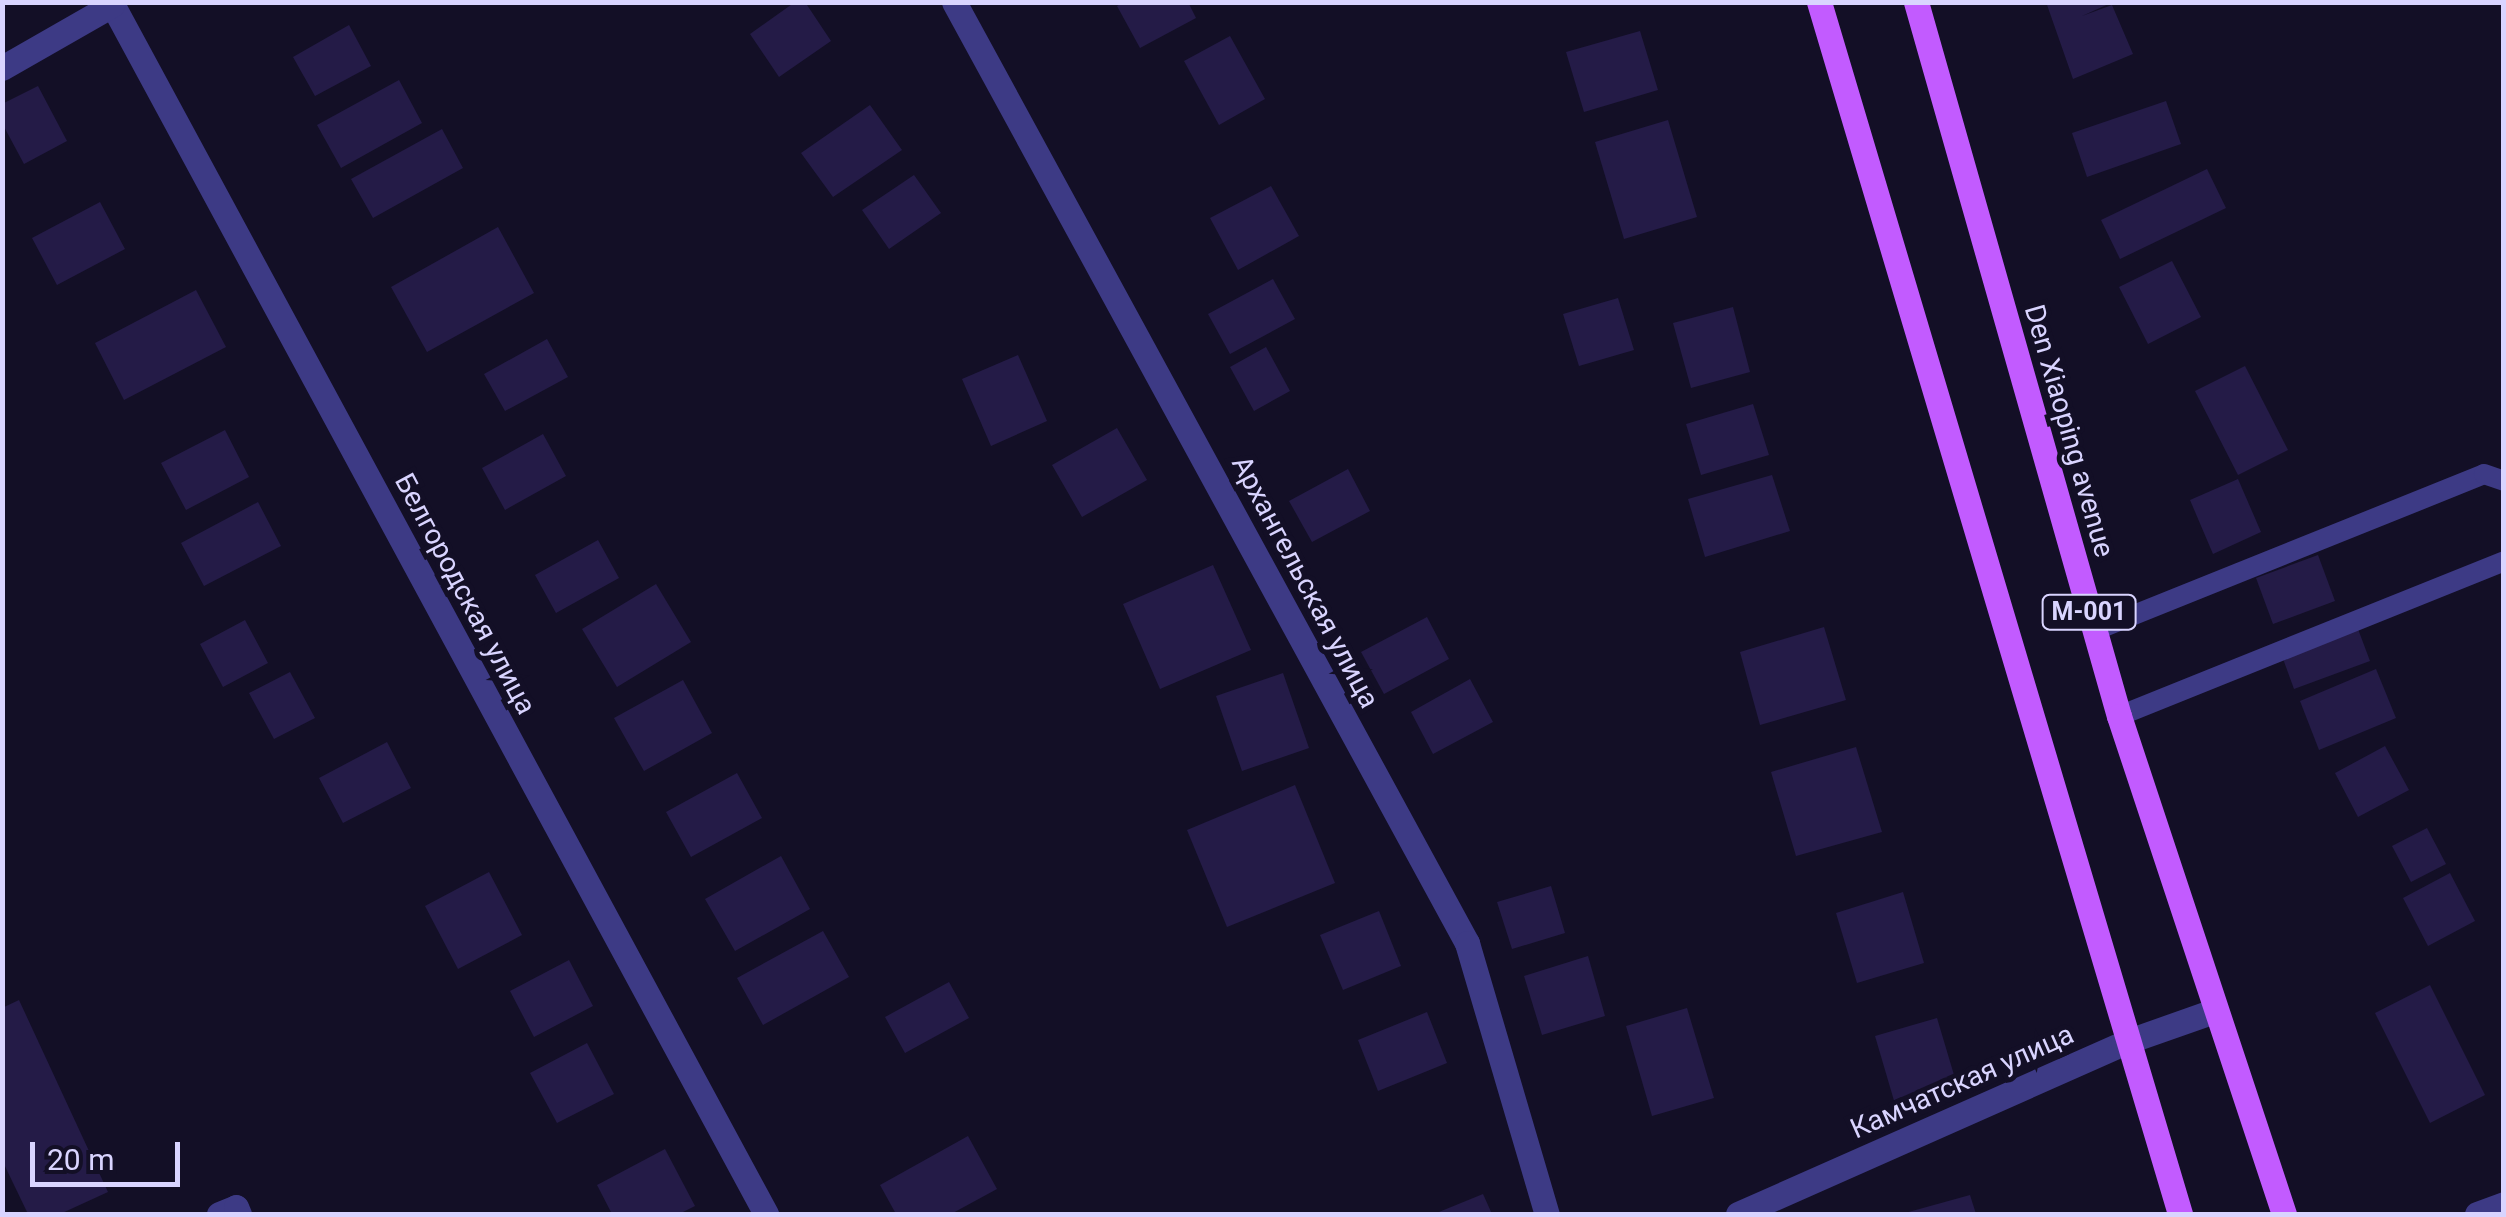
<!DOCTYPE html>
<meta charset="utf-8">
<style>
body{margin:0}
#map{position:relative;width:2506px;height:1217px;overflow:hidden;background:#130f26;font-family:Roboto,sans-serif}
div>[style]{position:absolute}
.building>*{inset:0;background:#241b47}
.service>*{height:20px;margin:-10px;padding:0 10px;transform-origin:10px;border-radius:10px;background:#3d3a85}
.minor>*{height:25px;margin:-12.5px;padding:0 12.5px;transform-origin:12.5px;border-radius:12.5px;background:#3d3a85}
.primary>*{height:25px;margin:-12.5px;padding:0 12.5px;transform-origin:12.5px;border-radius:12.5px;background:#c25bff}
span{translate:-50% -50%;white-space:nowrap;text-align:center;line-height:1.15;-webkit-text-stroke:10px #130f26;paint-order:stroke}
.shield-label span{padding:2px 8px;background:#130f26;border:2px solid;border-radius:8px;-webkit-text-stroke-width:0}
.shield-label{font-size:25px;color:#d9d4ff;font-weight:700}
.street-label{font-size:28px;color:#d9d4ff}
.frame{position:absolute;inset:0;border:5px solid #d9d4ff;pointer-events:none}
.scale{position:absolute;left:30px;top:1142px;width:150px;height:45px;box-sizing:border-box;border:5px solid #d9d4ff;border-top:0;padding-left:12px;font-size:30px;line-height:35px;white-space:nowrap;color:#d9d4ff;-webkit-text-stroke:8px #130f26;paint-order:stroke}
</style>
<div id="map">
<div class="building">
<div style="clip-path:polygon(795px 2px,805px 2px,831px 41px,779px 77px,750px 34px)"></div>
<div style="clip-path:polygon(1124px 2px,1188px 2px,1196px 18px,1140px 48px,1117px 6px)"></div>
<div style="clip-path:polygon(2046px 2px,2113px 2px,2082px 16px,2112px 5px,2133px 54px,2073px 79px)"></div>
<div style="clip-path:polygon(349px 25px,371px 66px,315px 96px,293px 57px)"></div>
<div style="clip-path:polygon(1640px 31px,1658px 90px,1584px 112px,1566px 52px)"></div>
<div style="clip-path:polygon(1230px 36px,1265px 99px,1219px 125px,1184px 61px)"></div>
<div style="clip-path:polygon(399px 80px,422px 123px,341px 168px,317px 125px)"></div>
<div style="clip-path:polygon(38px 86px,67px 141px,24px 164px,2px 123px,2px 104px)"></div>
<div style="clip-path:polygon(2166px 101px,2181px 144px,2087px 177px,2072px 133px)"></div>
<div style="clip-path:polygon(870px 105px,902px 150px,833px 197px,801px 153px)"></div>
<div style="clip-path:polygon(1668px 120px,1697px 217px,1624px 239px,1595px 142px)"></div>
<div style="clip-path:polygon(442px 129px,463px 168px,373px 218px,351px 179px)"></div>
<div style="clip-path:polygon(2207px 169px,2226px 208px,2120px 259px,2101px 220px)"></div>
<div style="clip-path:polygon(914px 175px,941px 213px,889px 249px,862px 210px)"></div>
<div style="clip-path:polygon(1271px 186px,1299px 236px,1238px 270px,1210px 218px)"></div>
<div style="clip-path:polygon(100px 202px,125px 249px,57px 285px,32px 238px)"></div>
<div style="clip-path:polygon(498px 227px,534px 293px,427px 352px,391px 287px)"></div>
<div style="clip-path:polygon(2172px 261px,2201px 317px,2148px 344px,2119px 287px)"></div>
<div style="clip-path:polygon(1273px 279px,1295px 319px,1230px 354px,1208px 314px)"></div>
<div style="clip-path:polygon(196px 290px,226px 347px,124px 400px,95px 343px)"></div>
<div style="clip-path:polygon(1618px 298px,1634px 350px,1579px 366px,1563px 314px)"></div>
<div style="clip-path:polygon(1733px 307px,1750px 372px,1691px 388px,1673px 323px)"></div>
<div style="clip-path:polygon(547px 339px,568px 377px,505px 411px,484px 374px)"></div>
<div style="clip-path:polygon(1266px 347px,1290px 391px,1254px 411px,1230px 367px)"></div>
<div style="clip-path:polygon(1018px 355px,1047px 421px,991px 446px,962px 379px)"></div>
<div style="clip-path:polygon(2245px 366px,2288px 450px,2238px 475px,2195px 391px)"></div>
<div style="clip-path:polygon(1753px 404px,1769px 455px,1701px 475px,1686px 424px)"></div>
<div style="clip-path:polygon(1117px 428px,1147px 480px,1082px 517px,1052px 465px)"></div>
<div style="clip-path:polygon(225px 430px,249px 477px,186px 510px,161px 463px)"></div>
<div style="clip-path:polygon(543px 434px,566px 476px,505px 510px,482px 468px)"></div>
<div style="clip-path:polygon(1348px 469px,1370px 511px,1312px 542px,1289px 501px)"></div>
<div style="clip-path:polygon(1772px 475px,1790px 531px,1705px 557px,1688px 499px)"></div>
<div style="clip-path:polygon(2238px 479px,2261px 532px,2213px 554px,2190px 500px)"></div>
<div style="clip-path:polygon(258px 502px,281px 546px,204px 586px,181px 543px)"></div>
<div style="clip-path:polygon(598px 540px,619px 578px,556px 613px,535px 575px)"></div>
<div style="clip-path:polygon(2318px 555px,2335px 601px,2273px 624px,2256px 578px)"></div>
<div style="clip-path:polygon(1213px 565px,1251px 650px,1160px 689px,1123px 604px)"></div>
<div style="clip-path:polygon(656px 584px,691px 642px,617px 687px,582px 629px)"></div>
<div style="clip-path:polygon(1427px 617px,1449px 659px,1384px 694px,1361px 652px)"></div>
<div style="clip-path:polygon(245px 620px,268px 663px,223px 687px,200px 644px)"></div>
<div style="clip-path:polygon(1824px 627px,1846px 700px,1760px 725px,1740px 652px)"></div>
<div style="clip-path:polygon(2358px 629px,2370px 661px,2294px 689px,2282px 656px)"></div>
<div style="clip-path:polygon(2376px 669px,2396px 718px,2319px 750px,2300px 701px)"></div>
<div style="clip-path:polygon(290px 672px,315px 718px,274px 739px,249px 693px)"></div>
<div style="clip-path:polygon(1283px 673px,1309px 748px,1242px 771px,1216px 696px)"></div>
<div style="clip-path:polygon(1470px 679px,1493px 722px,1433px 754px,1411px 712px)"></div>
<div style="clip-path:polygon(683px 680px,712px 733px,644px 771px,614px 718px)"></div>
<div style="clip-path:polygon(387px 742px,411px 788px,343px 823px,319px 778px)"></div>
<div style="clip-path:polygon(2385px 746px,2409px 790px,2358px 817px,2335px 773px)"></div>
<div style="clip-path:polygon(1856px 747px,1882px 832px,1796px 856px,1771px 772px)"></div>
<div style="clip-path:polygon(737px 773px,762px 818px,691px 857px,666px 812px)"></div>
<div style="clip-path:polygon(1295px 785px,1335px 883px,1227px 927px,1187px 830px)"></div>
<div style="clip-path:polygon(2427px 828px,2446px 864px,2411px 882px,2392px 846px)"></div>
<div style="clip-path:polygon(781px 856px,810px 909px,735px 951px,705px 899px)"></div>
<div style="clip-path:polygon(489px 872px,522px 935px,458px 969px,425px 906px)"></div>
<div style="clip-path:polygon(2450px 873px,2475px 921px,2428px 946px,2403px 898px)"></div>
<div style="clip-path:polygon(1551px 886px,1565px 933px,1512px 949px,1497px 902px)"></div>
<div style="clip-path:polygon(1903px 892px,1924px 963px,1857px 983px,1836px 913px)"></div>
<div style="clip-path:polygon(1379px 911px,1401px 966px,1343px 990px,1320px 935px)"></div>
<div style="clip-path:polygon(823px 931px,849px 977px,763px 1025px,737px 978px)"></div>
<div style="clip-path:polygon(1588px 956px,1605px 1016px,1542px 1035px,1524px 976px)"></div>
<div style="clip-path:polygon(569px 960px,593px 1006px,534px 1037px,510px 991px)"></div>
<div style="clip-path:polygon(949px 982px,969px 1018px,905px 1053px,885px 1017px)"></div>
<div style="clip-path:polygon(2430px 985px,2485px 1095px,2430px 1123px,2375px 1013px)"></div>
<div style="clip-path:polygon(19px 1000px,108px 1192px,60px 1214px,28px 1214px,2px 1160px,2px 1008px)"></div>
<div style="clip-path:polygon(1687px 1008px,1714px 1098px,1652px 1116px,1626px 1026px)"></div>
<div style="clip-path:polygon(1427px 1012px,1447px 1063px,1378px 1091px,1358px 1040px)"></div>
<div style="clip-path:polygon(1937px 1018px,1957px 1085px,1895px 1104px,1875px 1036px)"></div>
<div style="clip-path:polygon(587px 1043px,614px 1094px,557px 1123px,530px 1073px)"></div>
<div style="clip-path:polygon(968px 1136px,997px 1189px,951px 1214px,896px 1214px,880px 1185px)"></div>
<div style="clip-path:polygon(665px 1149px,695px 1206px,679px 1214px,612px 1214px,597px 1185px)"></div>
<div style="clip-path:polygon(1483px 1194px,1492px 1214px,1434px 1214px)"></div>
<div style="clip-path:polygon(1970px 1195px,1976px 1214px,1905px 1214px,1905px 1213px)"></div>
</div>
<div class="service">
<div style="left:2094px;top:631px;width:420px;rotate:-21.9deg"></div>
<div style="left:2484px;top:474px;width:21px;rotate:19deg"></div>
<div style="left:2119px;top:716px;width:415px;rotate:-21.9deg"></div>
</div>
<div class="minor">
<div style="left:111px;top:2px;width:1378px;rotate:61.61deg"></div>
<div style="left:954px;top:2px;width:1072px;rotate:61.4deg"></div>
<div style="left:1467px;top:943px;width:283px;rotate:73.6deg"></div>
<div style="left:2px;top:68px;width:127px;rotate:-29.8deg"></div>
<div style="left:219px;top:1214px;width:18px;rotate:-22deg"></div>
<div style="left:236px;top:1207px;width:8px;rotate:67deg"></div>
<div style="left:1738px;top:1214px;width:421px;rotate:-23.9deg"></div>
<div style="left:2123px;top:1043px;width:96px;rotate:-19.4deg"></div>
<div style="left:2477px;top:1214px;width:29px;rotate:-20deg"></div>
</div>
<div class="primary">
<div style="left:1819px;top:2px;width:1265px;rotate:73.41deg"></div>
<div style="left:1916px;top:2px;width:742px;rotate:74.13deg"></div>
<div style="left:2119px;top:716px;width:525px;rotate:71.67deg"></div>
</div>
<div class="shield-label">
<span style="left:2089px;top:612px">M-001</span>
</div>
<div class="street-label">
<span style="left:2069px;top:431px;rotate:74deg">Den Xiaoping avenue</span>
<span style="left:1305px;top:582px;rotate:62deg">Архангельская улица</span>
<span style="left:465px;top:594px;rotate:62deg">Белгородская улица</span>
<span style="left:1962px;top:1082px;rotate:-24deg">Камчатская улица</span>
</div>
<div class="frame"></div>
<div class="scale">20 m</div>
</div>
